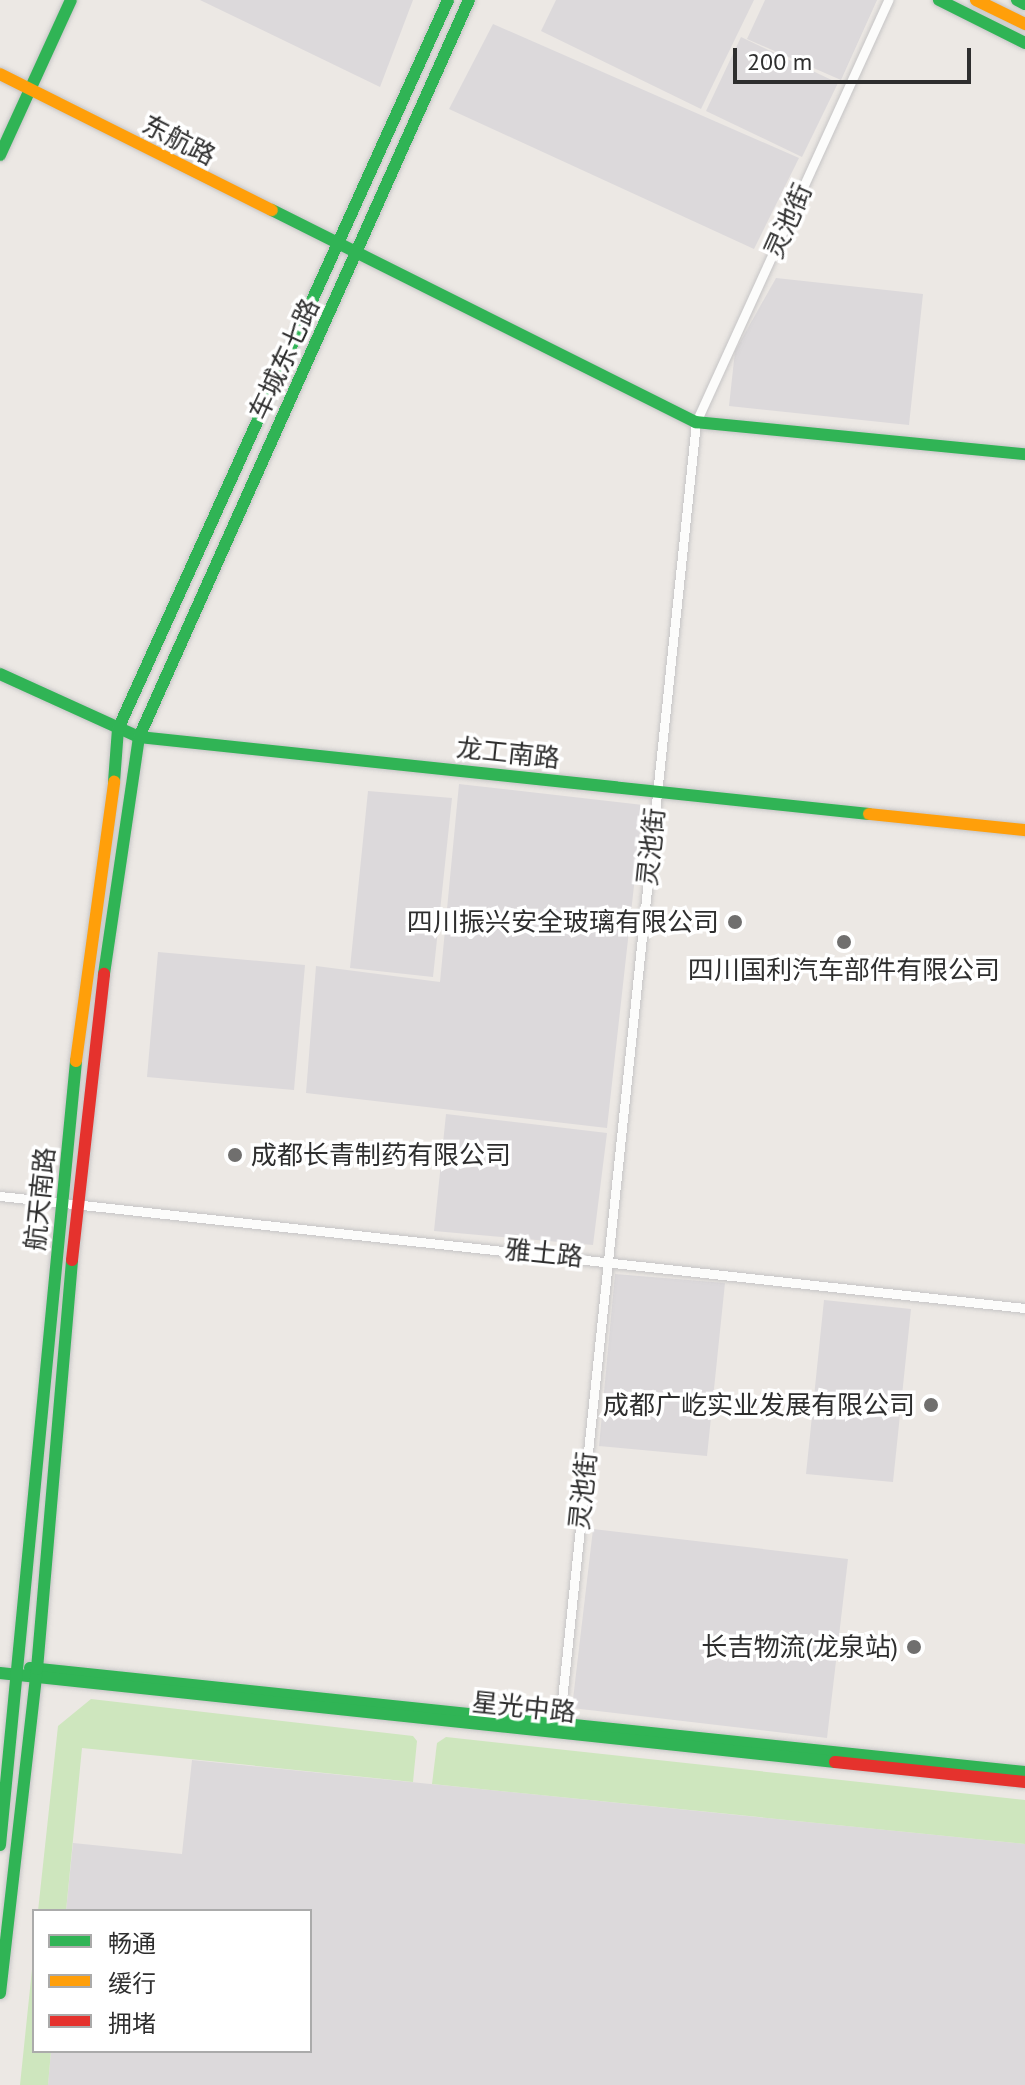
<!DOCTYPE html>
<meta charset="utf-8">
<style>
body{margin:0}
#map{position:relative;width:1025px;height:2085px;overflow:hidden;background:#ece8e4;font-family:"PT Sans","Noto Sans SC",sans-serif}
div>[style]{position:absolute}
.industrial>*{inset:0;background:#dcd9db}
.green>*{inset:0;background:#cee6be}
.roads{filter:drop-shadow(0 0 2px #c5c4c5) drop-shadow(0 0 2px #c5c4c5)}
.street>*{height:9px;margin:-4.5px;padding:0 4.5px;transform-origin:4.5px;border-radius:4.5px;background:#fcfcfb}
.fast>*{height:12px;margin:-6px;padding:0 6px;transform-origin:6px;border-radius:6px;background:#30b455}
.slow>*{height:12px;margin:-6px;padding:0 6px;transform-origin:6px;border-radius:6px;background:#ff9f0a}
.jam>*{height:12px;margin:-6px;padding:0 6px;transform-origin:6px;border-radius:6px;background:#e5322d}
.dots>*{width:22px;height:22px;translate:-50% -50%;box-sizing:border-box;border:4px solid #fff;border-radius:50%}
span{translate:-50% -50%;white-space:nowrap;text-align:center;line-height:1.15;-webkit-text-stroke:7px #fff;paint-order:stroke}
.street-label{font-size:26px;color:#2e2e2e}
.poi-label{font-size:26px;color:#2e2e2e}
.right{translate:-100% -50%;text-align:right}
.left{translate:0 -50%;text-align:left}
.legend{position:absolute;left:32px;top:1909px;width:280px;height:144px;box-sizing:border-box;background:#fff;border:2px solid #ababab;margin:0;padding:10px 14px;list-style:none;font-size:24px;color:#2e2e2e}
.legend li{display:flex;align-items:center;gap:16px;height:40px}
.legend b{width:40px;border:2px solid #ababab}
.scale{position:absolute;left:733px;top:48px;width:238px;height:36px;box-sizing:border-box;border:4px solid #2e2e2e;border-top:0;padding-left:10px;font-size:24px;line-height:28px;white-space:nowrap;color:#2e2e2e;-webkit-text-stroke:6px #fff;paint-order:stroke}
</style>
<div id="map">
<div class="industrial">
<div style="clip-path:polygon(200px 0,413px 0,380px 87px)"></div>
<div style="clip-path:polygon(556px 0,754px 0,701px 109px,541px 31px)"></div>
<div style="clip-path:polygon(765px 0,877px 0,841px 80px,747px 39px)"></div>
<div style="clip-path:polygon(493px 24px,799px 158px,754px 249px,449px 109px)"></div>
<div style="clip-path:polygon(741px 37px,838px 83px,802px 157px,706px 111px)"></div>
<div style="clip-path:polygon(776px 278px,923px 294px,909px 425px,729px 406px,735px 351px)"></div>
<div style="clip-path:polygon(459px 784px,643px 805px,607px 1128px,306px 1093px,316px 966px,440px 982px)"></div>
<div style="clip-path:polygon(368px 791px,452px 798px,433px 977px,350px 968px)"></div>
<div style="clip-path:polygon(158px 952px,305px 965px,294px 1090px,147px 1077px)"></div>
<div style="clip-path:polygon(446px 1114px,607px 1133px,593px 1245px,434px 1231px)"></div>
<div style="clip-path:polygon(615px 1274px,725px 1283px,707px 1456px,599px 1446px)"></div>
<div style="clip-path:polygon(824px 1300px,911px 1309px,893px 1482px,806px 1474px)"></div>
<div style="clip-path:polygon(593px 1529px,848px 1559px,827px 1738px,572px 1708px)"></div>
<div style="clip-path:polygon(192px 1760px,1025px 1844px,1025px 2085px,48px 2085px,51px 2051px,310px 2051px,310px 1911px,66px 1911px,73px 1843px,182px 1854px)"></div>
</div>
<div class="green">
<div style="clip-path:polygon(91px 1699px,413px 1736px,417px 1741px,413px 1782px,82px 1748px,66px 1911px,38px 1911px,58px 1726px)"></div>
<div style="clip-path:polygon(446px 1737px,1025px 1800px,1025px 1844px,432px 1784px,437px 1743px)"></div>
<div style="clip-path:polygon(34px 1950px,34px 2051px,51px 2051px,48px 2085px,20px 2085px)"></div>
</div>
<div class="roads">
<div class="street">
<div style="left:0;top:1196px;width:1031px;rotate:6.24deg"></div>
<div style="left:559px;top:1728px;width:1313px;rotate:-84.01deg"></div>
<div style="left:696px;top:422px;width:464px;rotate:-65.5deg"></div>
</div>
<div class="fast">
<div style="left:939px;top:0;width:96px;rotate:26.6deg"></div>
<div style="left:1017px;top:0;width:9px;rotate:27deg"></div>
<div style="left:0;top:155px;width:170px;rotate:-65.4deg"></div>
<div style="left:272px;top:210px;width:474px;rotate:26.6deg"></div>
<div style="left:696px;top:422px;width:331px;rotate:5.6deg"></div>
<div style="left:0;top:674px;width:153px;rotate:24.4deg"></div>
<div style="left:139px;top:737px;width:734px;rotate:6.02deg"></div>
<div style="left:114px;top:782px;width:53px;rotate:-85.7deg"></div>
<div style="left:118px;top:729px;width:800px;rotate:-65.64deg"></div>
<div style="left:104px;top:974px;width:240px;rotate:-81.6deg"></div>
<div style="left:139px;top:737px;width:808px;rotate:-65.88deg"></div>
<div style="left:30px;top:1668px;width:1000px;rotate:5.97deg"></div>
<div style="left:0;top:1673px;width:840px;rotate:6.08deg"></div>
<div style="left:0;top:1845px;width:788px;rotate:-84.46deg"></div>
<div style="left:0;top:1993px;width:326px;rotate:-83.5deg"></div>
<div style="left:37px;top:1669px;width:410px;rotate:-85.1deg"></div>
</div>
<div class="slow">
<div style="left:976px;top:0;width:55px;rotate:26.1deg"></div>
<div style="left:0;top:74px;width:304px;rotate:26.6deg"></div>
<div style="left:869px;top:814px;width:157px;rotate:5.9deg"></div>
<div style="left:76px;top:1061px;width:282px;rotate:-82.2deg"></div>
</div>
<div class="jam">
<div style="left:72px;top:1260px;width:288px;rotate:-83.6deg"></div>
<div style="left:835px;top:1762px;width:191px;rotate:6deg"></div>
</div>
</div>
<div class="dots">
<div style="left:735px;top:922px;background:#706f6e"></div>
<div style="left:844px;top:942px;background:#706f6e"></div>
<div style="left:235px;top:1155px;background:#706f6e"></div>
<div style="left:931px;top:1405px;background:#706f6e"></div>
<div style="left:914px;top:1647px;background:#706f6e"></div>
</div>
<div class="street-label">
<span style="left:179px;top:140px;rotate:27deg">东航路</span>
<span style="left:788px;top:221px;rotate:-66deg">灵池街</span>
<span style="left:284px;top:359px;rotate:-65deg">车城东七路</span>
<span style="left:508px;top:753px;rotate:6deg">龙工南路</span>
<span style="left:651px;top:847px;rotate:-84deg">灵池街</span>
<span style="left:40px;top:1199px;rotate:-84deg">航天南路</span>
<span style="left:544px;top:1253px;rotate:6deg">雅土路</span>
<span style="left:583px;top:1491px;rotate:-84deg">灵池街</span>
<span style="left:524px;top:1707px;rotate:6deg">星光中路</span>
</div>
<div class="poi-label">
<span class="right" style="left:719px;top:922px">四川振兴安全玻璃有限公司</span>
<span style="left:844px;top:970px">四川国利汽车部件有限公司</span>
<span class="left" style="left:251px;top:1155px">成都长青制药有限公司</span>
<span class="right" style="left:915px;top:1405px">成都广屹实业发展有限公司</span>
<span class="right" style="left:898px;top:1647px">长吉物流(龙泉站)</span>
</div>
<ul class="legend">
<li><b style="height:10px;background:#30b455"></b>畅通</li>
<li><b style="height:10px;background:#ff9f0a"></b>缓行</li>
<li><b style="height:10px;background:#e5322d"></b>拥堵</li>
</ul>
<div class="scale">200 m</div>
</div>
